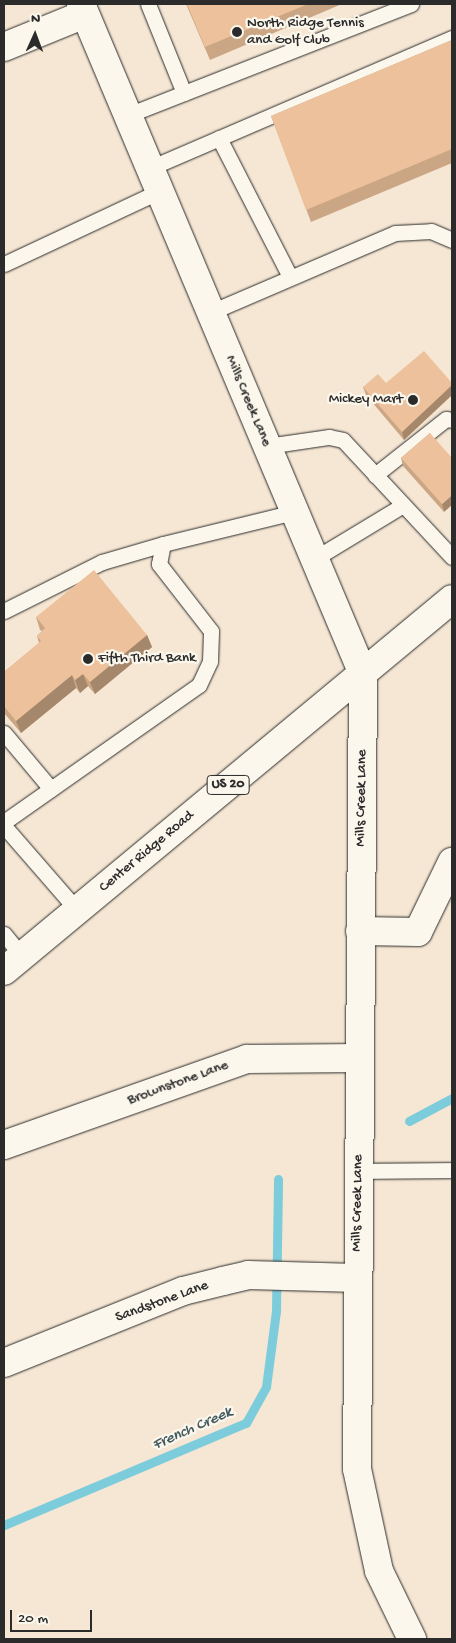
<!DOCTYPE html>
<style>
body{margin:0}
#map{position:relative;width:456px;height:1643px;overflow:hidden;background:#f6e7d4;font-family:"Gochi Hand",sans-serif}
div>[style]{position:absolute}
.stream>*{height:9px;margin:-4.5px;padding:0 4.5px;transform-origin:4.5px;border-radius:4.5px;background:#7dccdb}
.roads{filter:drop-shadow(0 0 1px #2b2b2b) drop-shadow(0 0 1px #2b2b2b)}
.service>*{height:15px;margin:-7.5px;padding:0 7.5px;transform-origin:7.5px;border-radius:7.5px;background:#fbf7ec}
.minor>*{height:28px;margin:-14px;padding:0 14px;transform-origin:14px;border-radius:14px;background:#fbf7ec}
.primary>*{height:28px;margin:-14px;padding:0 14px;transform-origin:14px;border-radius:14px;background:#fbf7ec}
.wall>*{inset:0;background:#cba685}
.shaded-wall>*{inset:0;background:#a5876c}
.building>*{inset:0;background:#ecc19b}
.dots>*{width:14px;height:14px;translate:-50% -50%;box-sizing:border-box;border:2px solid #fbf7ec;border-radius:50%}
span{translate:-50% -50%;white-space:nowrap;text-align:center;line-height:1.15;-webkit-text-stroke:4.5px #fbf7ec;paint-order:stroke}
.shield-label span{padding:1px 4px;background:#fbf7ec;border:1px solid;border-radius:4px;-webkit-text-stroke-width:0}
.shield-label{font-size:14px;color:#2b2b2b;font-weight:700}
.poi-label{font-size:15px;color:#2b2b2b}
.left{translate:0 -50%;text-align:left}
.right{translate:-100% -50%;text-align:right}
.street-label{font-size:15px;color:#2b2b2b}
.water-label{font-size:16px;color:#445b60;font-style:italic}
.frame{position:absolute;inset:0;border:5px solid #2b2b2b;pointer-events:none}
.north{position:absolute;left:10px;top:10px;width:50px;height:50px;-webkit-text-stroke:4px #fbf7ec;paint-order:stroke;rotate:2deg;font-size:14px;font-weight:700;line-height:20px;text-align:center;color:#2b2b2b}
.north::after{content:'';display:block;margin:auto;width:18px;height:22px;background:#2b2b2b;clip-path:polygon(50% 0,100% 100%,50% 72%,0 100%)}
.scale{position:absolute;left:10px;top:1610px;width:82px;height:22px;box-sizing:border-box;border:2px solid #2b2b2b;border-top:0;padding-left:6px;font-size:15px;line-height:18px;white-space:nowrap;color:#2b2b2b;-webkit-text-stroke:4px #fbf7ec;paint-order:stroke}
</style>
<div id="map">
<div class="stream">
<div style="left:409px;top:1121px;width:49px;rotate:-28.1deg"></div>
<div style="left:4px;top:1525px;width:263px;rotate:-22.9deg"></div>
<div style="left:246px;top:1423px;width:41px;rotate:-60.9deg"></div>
<div style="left:266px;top:1387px;width:77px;rotate:-82.5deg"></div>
<div style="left:276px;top:1311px;width:132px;rotate:-89.1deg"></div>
</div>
<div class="roads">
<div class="service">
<div style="left:148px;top:4px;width:96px;rotate:68deg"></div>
<div style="left:128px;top:115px;width:304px;rotate:-21.4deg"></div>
<div style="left:219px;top:138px;width:156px;rotate:62.9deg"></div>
<div style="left:150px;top:168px;width:329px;rotate:-23.3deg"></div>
<div style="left:4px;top:264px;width:172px;rotate:-25.1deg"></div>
<div style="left:211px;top:312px;width:200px;rotate:-23.2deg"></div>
<div style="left:395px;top:233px;width:36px;rotate:-3deg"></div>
<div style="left:431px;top:231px;width:23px;rotate:23deg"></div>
<div style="left:267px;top:446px;width:63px;rotate:-8.3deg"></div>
<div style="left:329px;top:437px;width:14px;rotate:12deg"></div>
<div style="left:343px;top:440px;width:160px;rotate:47deg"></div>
<div style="left:375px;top:475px;width:90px;rotate:-38.3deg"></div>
<div style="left:446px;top:419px;width:6px;rotate:9deg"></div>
<div style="left:314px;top:559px;width:104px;rotate:-31.2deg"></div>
<div style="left:4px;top:611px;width:110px;rotate:-26.6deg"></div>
<div style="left:102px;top:562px;width:64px;rotate:-16.4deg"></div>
<div style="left:4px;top:733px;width:73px;rotate:50deg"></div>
<div style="left:4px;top:822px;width:238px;rotate:-35.1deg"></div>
<div style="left:199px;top:685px;width:26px;rotate:-65deg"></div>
<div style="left:210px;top:661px;width:30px;rotate:-88deg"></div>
<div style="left:211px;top:631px;width:85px;rotate:-127.8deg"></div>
<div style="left:159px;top:564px;width:20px;rotate:-79deg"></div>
<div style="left:163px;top:544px;width:135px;rotate:-13.7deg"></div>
<div style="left:4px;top:826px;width:111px;rotate:49deg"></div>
<div style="left:4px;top:934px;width:28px;rotate:51deg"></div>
<div style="left:358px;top:1171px;width:94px;rotate:-0.6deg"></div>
</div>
<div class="minor">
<div style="left:81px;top:4px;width:727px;rotate:67.17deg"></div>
<div style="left:363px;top:674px;width:795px;rotate:90.43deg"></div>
<div style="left:357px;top:1469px;width:104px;rotate:77.8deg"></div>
<div style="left:379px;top:1571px;width:76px;rotate:64.1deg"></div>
<div style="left:4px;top:47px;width:87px;rotate:-22.2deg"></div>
<div style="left:360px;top:931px;width:58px;rotate:1deg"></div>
<div style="left:418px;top:932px;width:78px;rotate:-64.1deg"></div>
<div style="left:4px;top:1145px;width:258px;rotate:-19.5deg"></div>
<div style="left:247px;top:1059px;width:112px;rotate:-0.5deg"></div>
<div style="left:4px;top:1363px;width:193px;rotate:-21.9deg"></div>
<div style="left:183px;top:1291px;width:41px;rotate:-14deg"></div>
<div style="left:223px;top:1281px;width:26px;rotate:-13deg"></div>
<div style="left:248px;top:1275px;width:109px;rotate:1.6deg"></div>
</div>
<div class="primary">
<div style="left:4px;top:971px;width:582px;rotate:-39.7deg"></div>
</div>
</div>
<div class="wall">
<div style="clip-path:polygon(186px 4px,342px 4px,210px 60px)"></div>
<div style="clip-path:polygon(452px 40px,452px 163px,311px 222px,271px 116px)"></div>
<div style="clip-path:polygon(386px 383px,452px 383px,452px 395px,404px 440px,366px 395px,363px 387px)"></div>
<div style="clip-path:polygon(430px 433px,444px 512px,403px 466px,401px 458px)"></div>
<div style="clip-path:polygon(36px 617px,147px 635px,152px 647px,95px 694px,88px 686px,80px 693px,76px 688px,21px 733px,4px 713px,4px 672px,39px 643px,37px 636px,42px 631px,40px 630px)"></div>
</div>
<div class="shaded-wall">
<div style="clip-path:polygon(452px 385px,452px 395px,404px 440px,402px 432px)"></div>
<div style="clip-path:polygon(452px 495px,452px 505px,444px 512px,442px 504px)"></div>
<div style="clip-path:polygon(147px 635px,152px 647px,95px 694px,90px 682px)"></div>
<div style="clip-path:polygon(83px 674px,88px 686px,80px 693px,75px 680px)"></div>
<div style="clip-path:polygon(72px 675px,76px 688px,21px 733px,16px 721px)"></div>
</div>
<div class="building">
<div style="clip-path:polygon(187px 4px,308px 4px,205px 47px)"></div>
<div style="clip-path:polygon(452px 40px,452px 149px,306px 210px,271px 116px)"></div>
<div style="clip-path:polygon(424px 351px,452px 383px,452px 385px,402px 432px,363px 387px,378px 374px,386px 383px)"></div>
<div style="clip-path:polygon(430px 433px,452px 458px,452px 495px,442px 504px,401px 458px)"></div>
<div style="clip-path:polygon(94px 570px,147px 635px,90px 682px,83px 674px,75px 680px,72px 675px,16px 721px,4px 706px,4px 672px,41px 641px,37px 636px,45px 628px,36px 617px)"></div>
</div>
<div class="dots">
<div style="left:237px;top:32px;background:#2b2b2b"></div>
<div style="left:413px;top:400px;background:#2b2b2b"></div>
<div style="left:88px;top:659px;background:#2b2b2b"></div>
</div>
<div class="shield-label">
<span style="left:228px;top:785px">US 20</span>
</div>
<div class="poi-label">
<span class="left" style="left:247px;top:32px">North Ridge Tennis<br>and Golf Club</span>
<span class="right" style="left:403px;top:400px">Mickey Mart</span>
<span class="left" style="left:98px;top:659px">Fifth Third Bank</span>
</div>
<div class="street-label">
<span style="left:248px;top:401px;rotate:67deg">Mills Creek Lane</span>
<span style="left:362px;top:798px;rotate:-89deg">Mills Creek Lane</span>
<span style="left:147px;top:852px;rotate:-40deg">Center Ridge Road</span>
<span style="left:178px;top:1083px;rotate:-20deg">Brownstone Lane</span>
<span style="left:358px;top:1203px;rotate:-89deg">Mills Creek Lane</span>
<span style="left:162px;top:1302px;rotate:-20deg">Sandstone Lane</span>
</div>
<div class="water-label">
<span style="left:193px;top:1430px;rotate:-24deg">French Creek</span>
</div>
<div class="frame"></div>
<div class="north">N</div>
<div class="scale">20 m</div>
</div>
